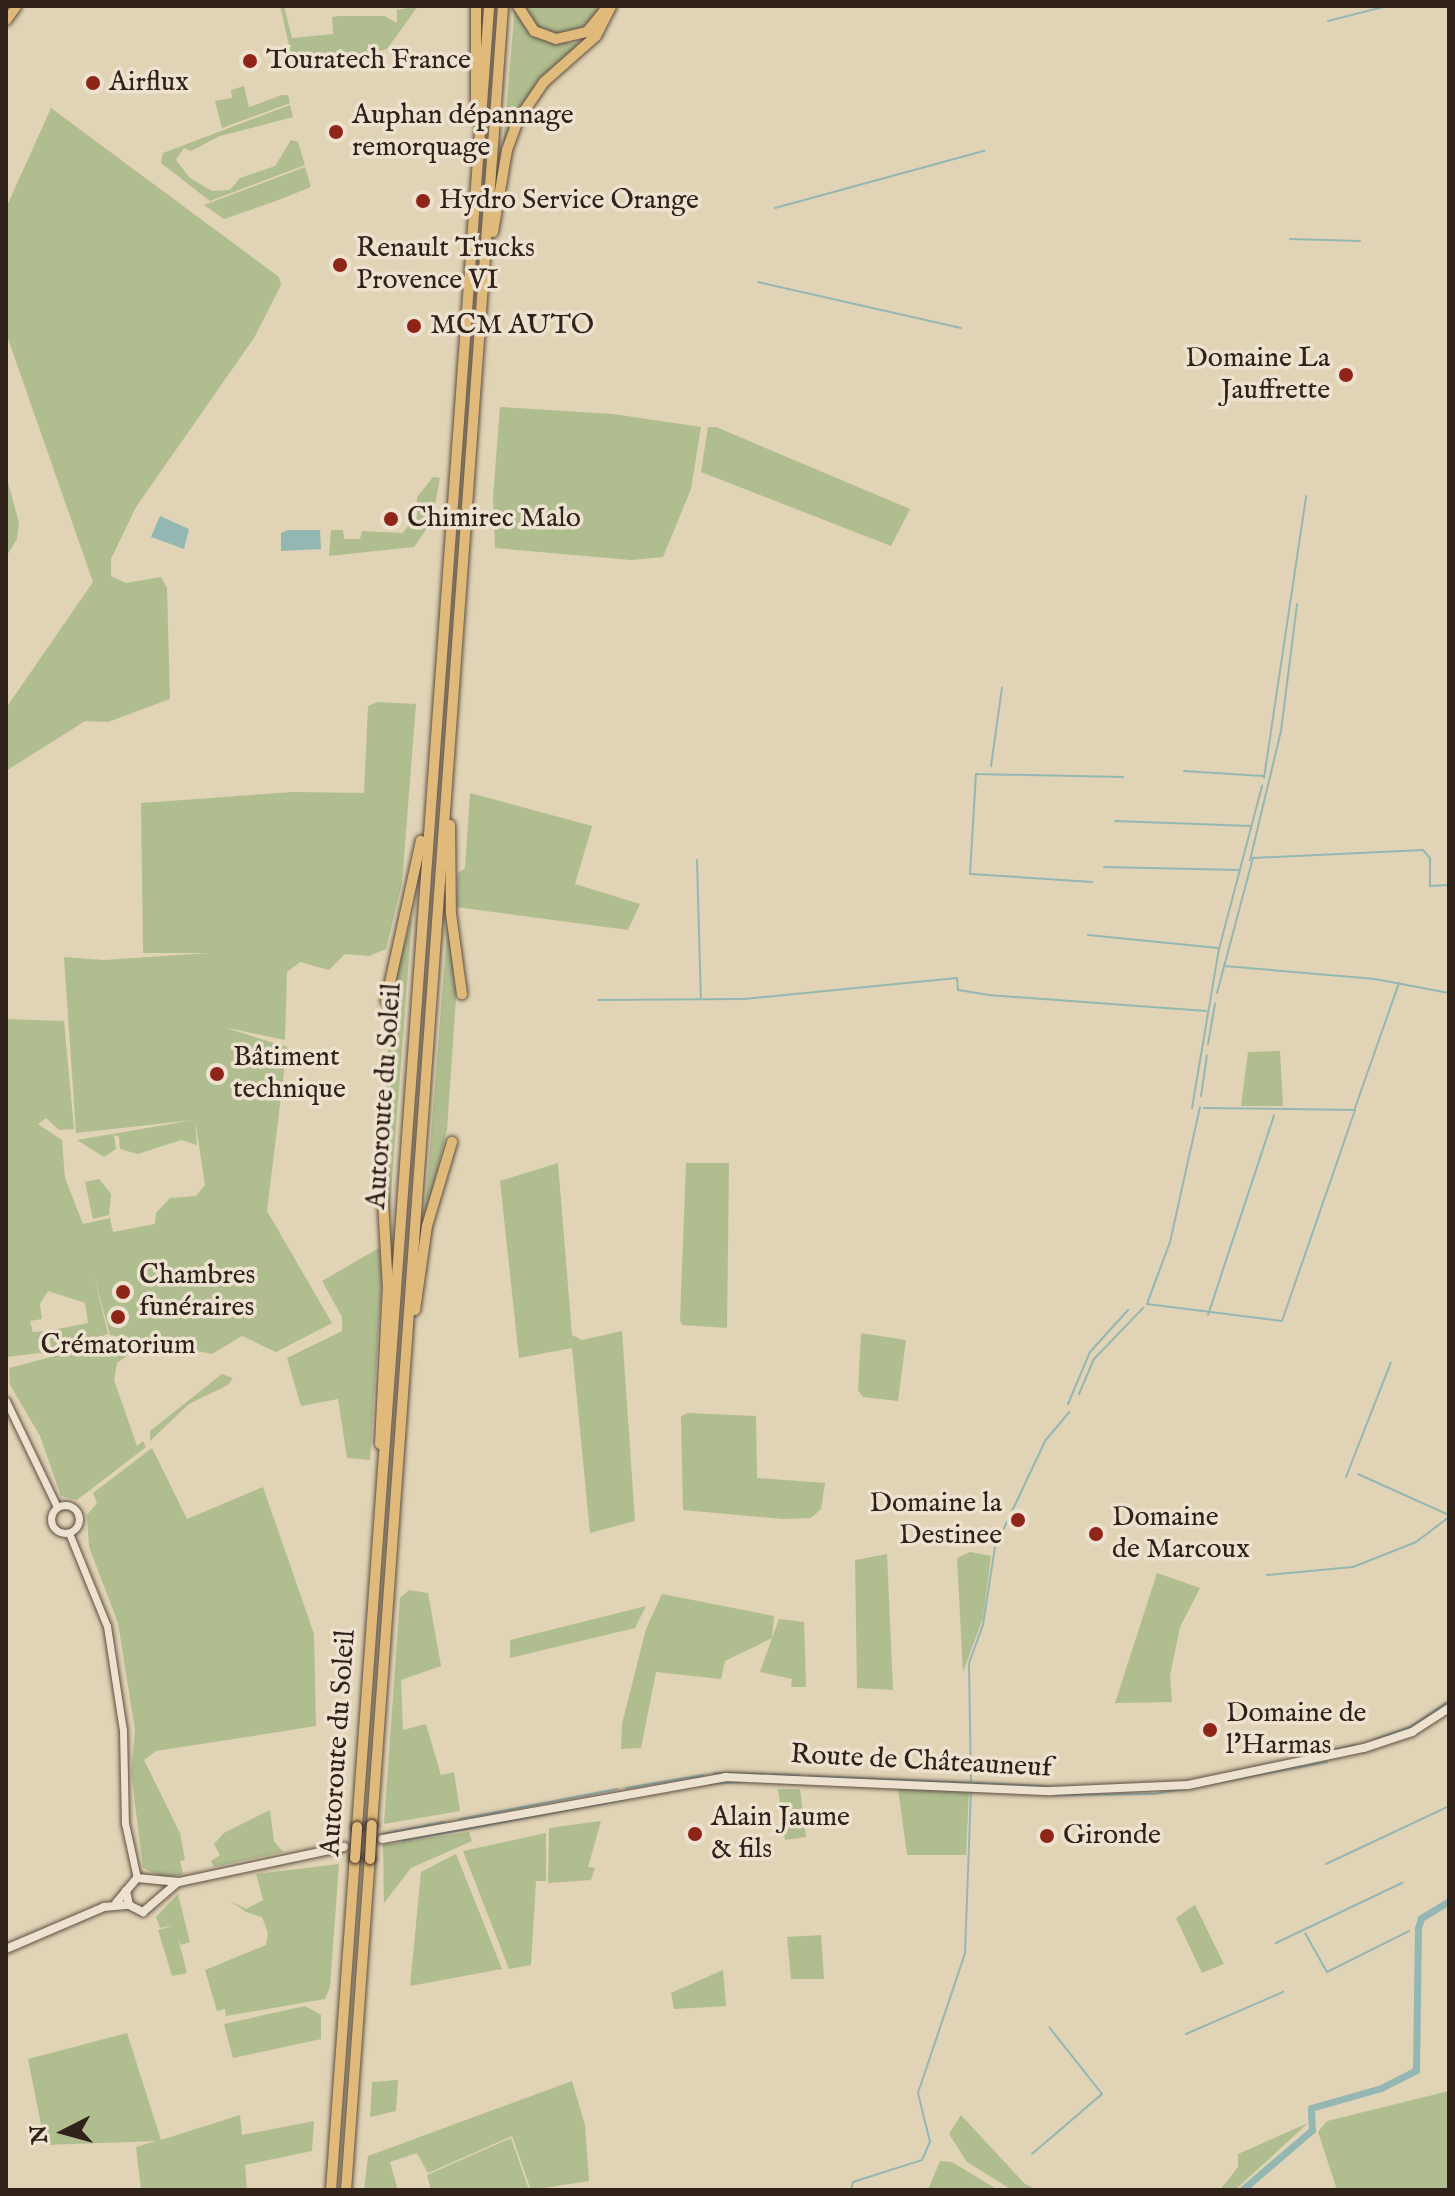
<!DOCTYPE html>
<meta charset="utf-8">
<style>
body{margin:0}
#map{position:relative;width:1455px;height:2196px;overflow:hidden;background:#e1d3b5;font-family:"IM FELL English",serif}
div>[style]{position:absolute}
.green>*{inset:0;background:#b0bd8f}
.water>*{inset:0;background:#95b7b3}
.stream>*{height:2px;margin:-1px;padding:0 1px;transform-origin:1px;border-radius:1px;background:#95b7b3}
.canal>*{height:7px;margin:-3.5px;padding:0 3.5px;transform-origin:3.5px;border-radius:3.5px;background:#95b7b3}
.roads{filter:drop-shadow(0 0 2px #5d4e42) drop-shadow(0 0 2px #5d4e42)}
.tertiary>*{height:7px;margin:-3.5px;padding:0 3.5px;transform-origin:3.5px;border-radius:3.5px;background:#ece2cf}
.tertiary>.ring{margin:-3.5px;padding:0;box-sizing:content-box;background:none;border:7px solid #ece2cf;border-radius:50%}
.secondary>*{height:8px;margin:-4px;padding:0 4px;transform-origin:4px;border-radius:4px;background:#ece2cf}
.primary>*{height:9px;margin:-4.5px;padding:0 4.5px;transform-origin:4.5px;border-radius:4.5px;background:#e0ba7a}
.motorway>*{height:10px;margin:-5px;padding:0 5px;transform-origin:5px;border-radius:5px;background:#e0ba7a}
.bridges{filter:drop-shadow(0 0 2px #31211b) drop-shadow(0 0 2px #31211b)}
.motorway-bridge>*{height:10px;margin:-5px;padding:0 5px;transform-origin:5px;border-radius:5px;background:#e0ba7a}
.dots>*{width:22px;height:22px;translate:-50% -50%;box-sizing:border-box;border:4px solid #ece2cf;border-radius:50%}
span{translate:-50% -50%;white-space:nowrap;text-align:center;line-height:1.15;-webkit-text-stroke:7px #ece2cf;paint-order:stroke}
.poi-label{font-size:28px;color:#31211b}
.left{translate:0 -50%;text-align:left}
.right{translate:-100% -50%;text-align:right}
.street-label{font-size:28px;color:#31211b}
.frame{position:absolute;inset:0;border:8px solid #31211b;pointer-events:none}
.north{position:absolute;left:24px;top:2092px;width:80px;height:80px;-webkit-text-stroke:6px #ece2cf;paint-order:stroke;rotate:264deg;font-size:22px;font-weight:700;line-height:32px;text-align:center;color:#31211b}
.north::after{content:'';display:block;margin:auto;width:28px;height:36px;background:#31211b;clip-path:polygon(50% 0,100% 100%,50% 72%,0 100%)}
</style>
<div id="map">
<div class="green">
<div style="clip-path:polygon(280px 6px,284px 6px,292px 38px,333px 34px,332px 17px,339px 16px,384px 16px,397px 23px,397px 10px,418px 6px,387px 49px,311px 68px,292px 58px)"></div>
<div style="clip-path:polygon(515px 6px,540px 38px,583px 45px,562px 62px,503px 148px)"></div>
<div style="clip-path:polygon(524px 6px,600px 6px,589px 25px,555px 35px,535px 26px)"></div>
<div style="clip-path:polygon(244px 86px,249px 107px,282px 95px,288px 95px,290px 103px,222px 128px,215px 101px,232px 98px,231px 90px)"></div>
<div style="clip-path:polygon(290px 105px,293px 117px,220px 136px,191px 151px,184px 148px,176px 160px,190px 178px,212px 191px,230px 190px,240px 178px,275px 166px,291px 140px,298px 142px,305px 165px,210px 201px,161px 163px,163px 153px)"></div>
<div style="clip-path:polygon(51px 108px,279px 277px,281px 285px,254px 338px,136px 507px,111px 559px,111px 576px,126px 583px,161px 577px,167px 588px,170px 699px,108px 722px,85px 721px,6px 771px,6px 708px,93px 582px,6px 333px,6px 208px)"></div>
<div style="clip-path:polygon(305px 167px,311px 187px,276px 201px,224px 219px,204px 205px)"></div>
<div style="clip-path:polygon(500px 407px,613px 414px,701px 427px,691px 489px,663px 557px,631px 560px,495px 548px,493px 497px)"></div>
<div style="clip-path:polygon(708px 427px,716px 427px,910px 509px,891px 546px,701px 472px)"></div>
<div style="clip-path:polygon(6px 475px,19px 523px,17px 539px,6px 557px)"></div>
<div style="clip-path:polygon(433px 477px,440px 478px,432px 521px,414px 547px,329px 556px,331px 530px,343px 530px,344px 539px,360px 539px,362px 531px,402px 533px,417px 517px,417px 497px)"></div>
<div style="clip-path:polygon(378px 702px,416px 704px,402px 883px,386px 949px,369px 956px,345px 954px,329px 970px,300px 962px,287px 972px,285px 1040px,223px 1027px,287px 1047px,267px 1211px,332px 1323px,276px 1352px,242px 1336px,212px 1354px,110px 1335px,94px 1276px,108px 1334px,52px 1351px,48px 1331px,88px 1323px,85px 1303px,48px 1291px,40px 1304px,42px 1319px,30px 1321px,33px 1332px,45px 1331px,49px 1352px,6px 1357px,6px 1019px,64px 1021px,74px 1129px,59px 1130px,46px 1118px,38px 1124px,62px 1140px,65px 1178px,83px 1224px,110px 1218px,113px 1232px,155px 1224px,156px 1213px,170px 1198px,196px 1196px,205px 1185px,195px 1119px,197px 1145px,181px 1140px,138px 1154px,120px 1149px,119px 1137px,114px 1135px,116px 1149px,104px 1157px,77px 1140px,194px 1120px,76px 1133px,64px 957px,104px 960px,209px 953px,143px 953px,141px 803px,293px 792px,364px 793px,368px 706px)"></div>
<div style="clip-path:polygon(470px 793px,592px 826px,575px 884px,640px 904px,628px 930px,456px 907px,458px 873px,465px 868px)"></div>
<div style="clip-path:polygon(448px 918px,456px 998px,447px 1130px,424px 1223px)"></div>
<div style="clip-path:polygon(411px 919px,412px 919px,389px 1220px,382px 1142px,392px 990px)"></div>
<div style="clip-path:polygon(1280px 1051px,1283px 1106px,1241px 1106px,1248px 1052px)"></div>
<div style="clip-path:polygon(558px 1163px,572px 1335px,582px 1340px,622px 1331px,635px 1521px,590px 1533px,572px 1348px,519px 1358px,500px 1181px)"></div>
<div style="clip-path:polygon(686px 1163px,729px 1163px,727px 1328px,682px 1325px,680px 1320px)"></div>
<div style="clip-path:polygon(99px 1179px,111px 1194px,109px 1215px,93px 1219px,85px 1182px)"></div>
<div style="clip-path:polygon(379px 1248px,382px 1274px,370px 1460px,347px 1458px,338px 1399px,301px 1406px,287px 1358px,342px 1331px,342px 1317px,322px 1281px)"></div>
<div style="clip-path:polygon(861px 1333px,906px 1340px,898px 1401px,863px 1397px,858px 1390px)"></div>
<div style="clip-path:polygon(112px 1341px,140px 1349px,140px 1354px,131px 1353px,117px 1363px,114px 1380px,137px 1446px,143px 1441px,146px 1447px,77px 1500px,61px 1496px,40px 1436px,10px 1385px,9px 1368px)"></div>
<div style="clip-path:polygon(222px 1374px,233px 1378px,228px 1385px,189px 1404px,150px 1441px,150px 1431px)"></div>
<div style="clip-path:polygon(688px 1413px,756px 1416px,757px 1478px,825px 1483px,821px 1509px,811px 1518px,783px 1519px,683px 1510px,681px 1416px)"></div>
<div style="clip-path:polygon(152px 1448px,187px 1519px,263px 1487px,314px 1634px,316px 1726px,156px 1751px,144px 1760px,180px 1833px,185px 1860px,180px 1861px,183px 1874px,164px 1878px,143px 1868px,131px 1772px,135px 1730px,118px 1623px,89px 1547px,87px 1515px,97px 1503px,93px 1493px)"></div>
<div style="clip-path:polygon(970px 1552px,991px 1556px,983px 1618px,963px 1672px,957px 1558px)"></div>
<div style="clip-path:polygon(887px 1554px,893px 1690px,857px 1688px,855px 1560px)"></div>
<div style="clip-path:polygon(1157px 1573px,1200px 1588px,1180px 1627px,1170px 1676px,1172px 1702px,1115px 1703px)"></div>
<div style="clip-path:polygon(409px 1590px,428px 1593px,441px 1666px,401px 1680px,403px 1730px,426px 1724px,441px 1775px,454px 1772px,460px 1811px,384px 1824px,400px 1598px)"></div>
<div style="clip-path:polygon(662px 1594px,774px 1616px,772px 1638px,779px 1619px,804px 1622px,806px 1687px,791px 1687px,792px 1679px,760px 1672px,772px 1638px,725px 1661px,721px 1679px,656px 1672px,641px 1748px,621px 1749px,622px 1724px,646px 1629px)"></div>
<div style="clip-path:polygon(646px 1606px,635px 1628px,510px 1658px,510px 1640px)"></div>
<div style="clip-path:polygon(898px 1788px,969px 1792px,966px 1855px,907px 1855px)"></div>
<div style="clip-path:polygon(778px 1789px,800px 1789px,806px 1837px,785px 1840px)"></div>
<div style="clip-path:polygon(270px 1810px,274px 1841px,283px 1852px,214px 1867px,211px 1861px,220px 1855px,214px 1844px,224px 1833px)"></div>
<div style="clip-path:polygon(601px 1821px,588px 1867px,595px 1868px,591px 1880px,548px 1883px,549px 1828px)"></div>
<div style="clip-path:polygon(469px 1832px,472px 1841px,411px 1868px,384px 1903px,383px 1845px)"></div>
<div style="clip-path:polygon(546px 1833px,546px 1881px,536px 1881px,531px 1965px,509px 1969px,463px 1851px)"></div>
<div style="clip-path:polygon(456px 1854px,502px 1969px,410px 1986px,421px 1872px)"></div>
<div style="clip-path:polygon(339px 1864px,330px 1987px,325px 1999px,226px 2016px,225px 2009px,217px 2011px,205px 1970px,266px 1945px,268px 1933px,262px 1917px,246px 1912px,229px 1900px,246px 1909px,263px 1900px,256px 1874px)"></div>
<div style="clip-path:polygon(178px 1894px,190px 1942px,181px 1945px,178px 1938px,187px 1973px,172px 1976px,158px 1930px,175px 1925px,160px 1928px,156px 1917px)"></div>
<div style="clip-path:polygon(1195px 1905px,1224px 1964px,1202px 1973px,1176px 1918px)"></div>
<div style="clip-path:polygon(821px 1935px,824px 1979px,791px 1979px,787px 1937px)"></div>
<div style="clip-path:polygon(723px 1970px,726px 2006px,674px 2009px,671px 1993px)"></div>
<div style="clip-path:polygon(305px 2006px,321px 2015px,321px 2039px,233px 2058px,224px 2024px)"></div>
<div style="clip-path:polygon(127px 2033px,161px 2140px,240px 2115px,242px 2135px,314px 2121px,312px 2151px,245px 2165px,247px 2190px,141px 2190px,136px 2147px,156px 2141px,45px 2145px,28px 2059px)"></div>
<div style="clip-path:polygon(398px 2080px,396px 2111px,370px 2117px,372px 2082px)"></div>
<div style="clip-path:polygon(572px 2081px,585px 2125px,589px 2181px,531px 2190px,512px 2136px,428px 2173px,417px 2153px,390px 2162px,398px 2190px,364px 2190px,368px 2156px)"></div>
<div style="clip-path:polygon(1449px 2091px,1449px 2190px,1337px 2190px,1318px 2132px,1327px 2121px)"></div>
<div style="clip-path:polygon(961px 2115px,1025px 2184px,1038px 2190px,1012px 2190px,967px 2162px,949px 2134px)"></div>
<div style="clip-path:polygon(1308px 2123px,1235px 2190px,1220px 2190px,1238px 2167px,1238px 2154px)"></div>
<div style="clip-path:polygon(511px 2138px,529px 2190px,431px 2190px,427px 2175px)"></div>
<div style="clip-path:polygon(940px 2161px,952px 2162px,998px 2190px,928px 2190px)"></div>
</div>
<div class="water">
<div style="clip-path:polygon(160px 516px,189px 529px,184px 549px,151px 537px)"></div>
<div style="clip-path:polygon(288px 530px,320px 530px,321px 549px,281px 551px,281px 533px)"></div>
</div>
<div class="stream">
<div style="left:1328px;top:21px;width:61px;rotate:-14.3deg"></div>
<div style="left:775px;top:208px;width:217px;rotate:-15.3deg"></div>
<div style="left:1290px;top:239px;width:70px;rotate:1.6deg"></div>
<div style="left:758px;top:282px;width:208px;rotate:12.8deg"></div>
<div style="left:991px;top:766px;width:79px;rotate:-82deg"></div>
<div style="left:1184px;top:771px;width:79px;rotate:3.6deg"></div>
<div style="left:1264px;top:778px;width:285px;rotate:-81.5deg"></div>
<div style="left:1115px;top:821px;width:136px;rotate:2.1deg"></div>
<div style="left:697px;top:860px;width:139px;rotate:88.4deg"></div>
<div style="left:1250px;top:860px;width:133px;rotate:-76.5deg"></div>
<div style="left:1281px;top:731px;width:128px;rotate:-82.8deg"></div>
<div style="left:1104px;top:867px;width:135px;rotate:1.3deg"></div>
<div style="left:1092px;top:882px;width:122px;rotate:-176.2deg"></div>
<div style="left:970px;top:874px;width:100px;rotate:-86.6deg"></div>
<div style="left:976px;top:774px;width:147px;rotate:1.2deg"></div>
<div style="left:1088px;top:935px;width:131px;rotate:5.7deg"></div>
<div style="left:1224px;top:966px;width:152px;rotate:4.9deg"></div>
<div style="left:1375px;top:979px;width:75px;rotate:10.7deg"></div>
<div style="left:1217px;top:993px;width:140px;rotate:-75.1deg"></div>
<div style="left:1253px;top:858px;width:170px;rotate:-2.7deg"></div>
<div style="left:1423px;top:850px;width:11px;rotate:49deg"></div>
<div style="left:1430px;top:858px;width:28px;rotate:90deg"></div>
<div style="left:1430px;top:886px;width:19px;rotate:-3deg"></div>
<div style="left:598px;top:1000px;width:146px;rotate:-0.4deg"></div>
<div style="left:744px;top:999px;width:214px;rotate:-5.6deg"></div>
<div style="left:957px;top:978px;width:12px;rotate:85deg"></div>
<div style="left:958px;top:990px;width:30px;rotate:9deg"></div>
<div style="left:988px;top:995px;width:219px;rotate:4.2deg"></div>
<div style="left:1208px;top:1044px;width:41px;rotate:-80.1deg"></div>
<div style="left:1201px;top:1096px;width:41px;rotate:-81.7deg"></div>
<div style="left:1200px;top:1107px;width:138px;rotate:102.5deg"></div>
<div style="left:1170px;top:1242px;width:66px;rotate:110.4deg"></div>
<div style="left:1147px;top:1304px;width:136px;rotate:7.2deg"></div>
<div style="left:1282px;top:1321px;width:223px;rotate:-70.9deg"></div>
<div style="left:1355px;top:1110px;width:151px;rotate:-179.2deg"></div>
<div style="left:1192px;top:1108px;width:161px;rotate:-80.4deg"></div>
<div style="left:1219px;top:949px;width:169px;rotate:-75.2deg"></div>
<div style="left:1355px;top:1108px;width:133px;rotate:-70.6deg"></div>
<div style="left:1208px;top:1315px;width:210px;rotate:-71.7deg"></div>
<div style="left:1079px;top:1394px;width:38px;rotate:-67deg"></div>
<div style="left:1094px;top:1359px;width:71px;rotate:-46.1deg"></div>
<div style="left:1068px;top:1404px;width:56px;rotate:-67.1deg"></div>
<div style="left:1090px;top:1352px;width:57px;rotate:-47.9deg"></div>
<div style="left:1358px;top:1474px;width:100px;rotate:24.3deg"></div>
<div style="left:1346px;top:1477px;width:123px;rotate:-68.6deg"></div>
<div style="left:1267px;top:1575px;width:86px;rotate:-5.3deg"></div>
<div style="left:1353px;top:1567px;width:68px;rotate:-21.6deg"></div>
<div style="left:1416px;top:1542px;width:41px;rotate:-37.1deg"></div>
<div style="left:1373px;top:1740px;width:39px;rotate:-19deg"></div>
<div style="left:1410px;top:1727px;width:47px;rotate:-33.7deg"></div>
<div style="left:1329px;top:1751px;width:27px;rotate:-13deg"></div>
<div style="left:714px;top:1773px;width:51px;rotate:1.1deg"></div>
<div style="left:772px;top:1774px;width:27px;rotate:2deg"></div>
<div style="left:809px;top:1776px;width:236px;rotate:2.4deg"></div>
<div style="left:971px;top:1781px;width:118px;rotate:-91deg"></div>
<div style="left:969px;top:1663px;width:40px;rotate:-69.8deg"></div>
<div style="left:983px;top:1625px;width:79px;rotate:-81.3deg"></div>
<div style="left:995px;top:1547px;width:117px;rotate:-64.7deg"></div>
<div style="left:1045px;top:1441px;width:38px;rotate:-50deg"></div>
<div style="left:709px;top:1784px;width:33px;rotate:-3deg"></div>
<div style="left:626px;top:1788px;width:79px;rotate:-9.5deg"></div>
<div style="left:1057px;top:1795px;width:98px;rotate:-0.6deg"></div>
<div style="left:1155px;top:1794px;width:175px;rotate:-10.5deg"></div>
<div style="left:460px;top:1819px;width:160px;rotate:-10.8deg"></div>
<div style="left:383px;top:1834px;width:62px;rotate:-11.1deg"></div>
<div style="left:403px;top:1841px;width:223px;rotate:-10.6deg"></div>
<div style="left:1326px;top:1864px;width:136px;rotate:-25.2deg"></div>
<div style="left:1305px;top:1933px;width:45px;rotate:60.6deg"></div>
<div style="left:1327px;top:1972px;width:92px;rotate:-26.6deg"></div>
<div style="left:1276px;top:1943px;width:140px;rotate:-25.5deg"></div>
<div style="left:1186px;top:2034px;width:106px;rotate:-23.4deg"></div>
<div style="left:1032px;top:2154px;width:92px;rotate:-40.6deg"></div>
<div style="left:1102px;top:2094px;width:85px;rotate:-128.3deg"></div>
<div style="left:851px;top:2190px;width:8px;rotate:-76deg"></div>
<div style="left:853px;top:2182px;width:72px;rotate:-17.7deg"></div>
<div style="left:922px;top:2160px;width:20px;rotate:-66deg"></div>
<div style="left:930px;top:2142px;width:50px;rotate:-103.8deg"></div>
<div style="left:918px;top:2093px;width:148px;rotate:-71.4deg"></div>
<div style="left:965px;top:1953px;width:162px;rotate:-87.9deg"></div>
</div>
<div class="canal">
<div style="left:1242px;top:2190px;width:92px;rotate:-40.6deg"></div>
<div style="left:1312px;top:2130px;width:22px;rotate:-93deg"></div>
<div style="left:1311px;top:2108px;width:73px;rotate:-15.9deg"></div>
<div style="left:1381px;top:2088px;width:39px;rotate:-27deg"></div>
<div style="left:1416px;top:2070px;width:142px;rotate:-89.2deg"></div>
<div style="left:1418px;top:1928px;width:10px;rotate:-73deg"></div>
<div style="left:1421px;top:1918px;width:33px;rotate:-31deg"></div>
</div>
<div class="roads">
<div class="tertiary">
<div style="left:6px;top:1401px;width:118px;rotate:64.3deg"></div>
<div class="ring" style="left:51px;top:1505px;width:21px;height:21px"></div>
<div style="left:69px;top:1533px;width:100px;rotate:67.8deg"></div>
<div style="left:107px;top:1626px;width:105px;rotate:81.3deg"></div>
<div style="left:123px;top:1730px;width:93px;rotate:88.8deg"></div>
<div style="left:125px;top:1823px;width:56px;rotate:77.7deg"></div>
</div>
<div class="secondary">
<div style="left:382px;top:1839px;width:349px;rotate:-10.2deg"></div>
<div style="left:725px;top:1777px;width:326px;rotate:2.5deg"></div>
<div style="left:1051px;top:1791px;width:137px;rotate:-2.5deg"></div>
<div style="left:1188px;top:1785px;width:180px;rotate:-11.9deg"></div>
<div style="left:1364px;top:1748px;width:51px;rotate:-18.4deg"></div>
<div style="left:1412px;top:1732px;width:44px;rotate:-33deg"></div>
<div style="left:126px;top:1891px;width:14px;rotate:78deg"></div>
<div style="left:129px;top:1905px;width:16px;rotate:27deg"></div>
<div style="left:143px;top:1912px;width:46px;rotate:-40.6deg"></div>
<div style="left:116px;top:1903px;width:33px;rotate:-50deg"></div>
<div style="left:137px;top:1878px;width:42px;rotate:5.4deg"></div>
<div style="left:179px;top:1882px;width:169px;rotate:-12deg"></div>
<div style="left:6px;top:1949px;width:107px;rotate:-23.2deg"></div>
<div style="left:104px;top:1907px;width:25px;rotate:-5deg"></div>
</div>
<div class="primary">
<div style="left:6px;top:20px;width:17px;rotate:-54deg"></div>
</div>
<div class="motorway">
<div style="left:518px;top:6px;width:30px;rotate:57deg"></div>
<div style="left:534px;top:31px;width:23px;rotate:20deg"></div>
<div style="left:556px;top:39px;width:32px;rotate:-13deg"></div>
<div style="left:587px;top:32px;width:26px;rotate:-51deg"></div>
<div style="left:476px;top:102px;width:96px;rotate:-90deg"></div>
<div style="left:493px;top:232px;width:83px;rotate:-80.3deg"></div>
<div style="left:507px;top:150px;width:32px;rotate:-70deg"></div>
<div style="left:518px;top:120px;width:46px;rotate:-55.6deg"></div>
<div style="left:544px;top:82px;width:69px;rotate:-41.5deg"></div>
<div style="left:596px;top:36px;width:34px;rotate:-63deg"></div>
<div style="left:450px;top:825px;width:89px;rotate:89.4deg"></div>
<div style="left:451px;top:914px;width:81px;rotate:82.2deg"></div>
<div style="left:386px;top:1001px;width:164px;rotate:-77.7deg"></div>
<div style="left:415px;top:1310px;width:85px;rotate:-81.9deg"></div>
<div style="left:427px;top:1226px;width:88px;rotate:-73.4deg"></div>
<div style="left:380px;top:1444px;width:156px;rotate:-87.1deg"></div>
<div style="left:388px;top:1288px;width:121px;rotate:-93.3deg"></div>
<div style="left:372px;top:1825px;width:1824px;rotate:-85.88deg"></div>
<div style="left:357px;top:1827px;width:1826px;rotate:-85.85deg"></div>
<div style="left:331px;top:2190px;width:333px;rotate:-85.9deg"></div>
<div style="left:346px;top:2190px;width:332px;rotate:-85.9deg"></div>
</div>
</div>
<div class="bridges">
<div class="motorway-bridge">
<div style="left:355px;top:1858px;width:31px;rotate:-86deg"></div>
<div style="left:370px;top:1859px;width:34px;rotate:-87deg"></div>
</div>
</div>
<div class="dots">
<div style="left:250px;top:61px;background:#8f2418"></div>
<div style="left:93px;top:83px;background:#8f2418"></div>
<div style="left:336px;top:132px;background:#8f2418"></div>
<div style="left:423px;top:201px;background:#8f2418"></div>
<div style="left:340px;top:265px;background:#8f2418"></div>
<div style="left:414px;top:326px;background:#8f2418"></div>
<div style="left:1346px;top:375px;background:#8f2418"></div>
<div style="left:391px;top:519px;background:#8f2418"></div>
<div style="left:217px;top:1074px;background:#8f2418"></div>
<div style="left:123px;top:1292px;background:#8f2418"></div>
<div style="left:118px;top:1317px;background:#8f2418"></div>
<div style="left:1018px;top:1520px;background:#8f2418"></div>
<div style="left:1096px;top:1534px;background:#8f2418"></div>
<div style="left:1210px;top:1730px;background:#8f2418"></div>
<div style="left:695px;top:1834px;background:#8f2418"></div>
<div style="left:1047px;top:1836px;background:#8f2418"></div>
</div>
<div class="poi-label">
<span class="left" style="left:266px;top:61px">Touratech France</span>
<span class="left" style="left:109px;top:83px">Airflux</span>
<span class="left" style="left:352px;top:132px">Auphan dépannage<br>remorquage</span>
<span class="left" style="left:439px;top:201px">Hydro Service Orange</span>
<span class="left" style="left:356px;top:265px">Renault Trucks<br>Provence VI</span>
<span class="left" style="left:430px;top:326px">MCM AUTO</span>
<span class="right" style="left:1330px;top:375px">Domaine La<br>Jauffrette</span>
<span class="left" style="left:407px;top:519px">Chimirec Malo</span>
<span class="left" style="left:233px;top:1074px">Bâtiment<br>technique</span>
<span class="left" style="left:139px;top:1292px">Chambres<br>funéraires</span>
<span style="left:118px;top:1346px">Crématorium</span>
<span class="right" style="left:1002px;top:1520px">Domaine la<br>Destinee</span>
<span class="left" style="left:1112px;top:1534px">Domaine<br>de Marcoux</span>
<span class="left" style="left:1226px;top:1730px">Domaine de<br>l'Harmas</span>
<span class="left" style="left:711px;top:1834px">Alain Jaume<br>&amp; fils</span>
<span class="left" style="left:1063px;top:1836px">Gironde</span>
</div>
<div class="street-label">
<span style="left:385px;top:1096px;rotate:-86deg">Autoroute du Soleil</span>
<span style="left:339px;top:1743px;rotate:-86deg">Autoroute du Soleil</span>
<span style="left:921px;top:1762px;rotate:3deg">Route de Châteauneuf</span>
</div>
<div class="frame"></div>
<div class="north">N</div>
</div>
